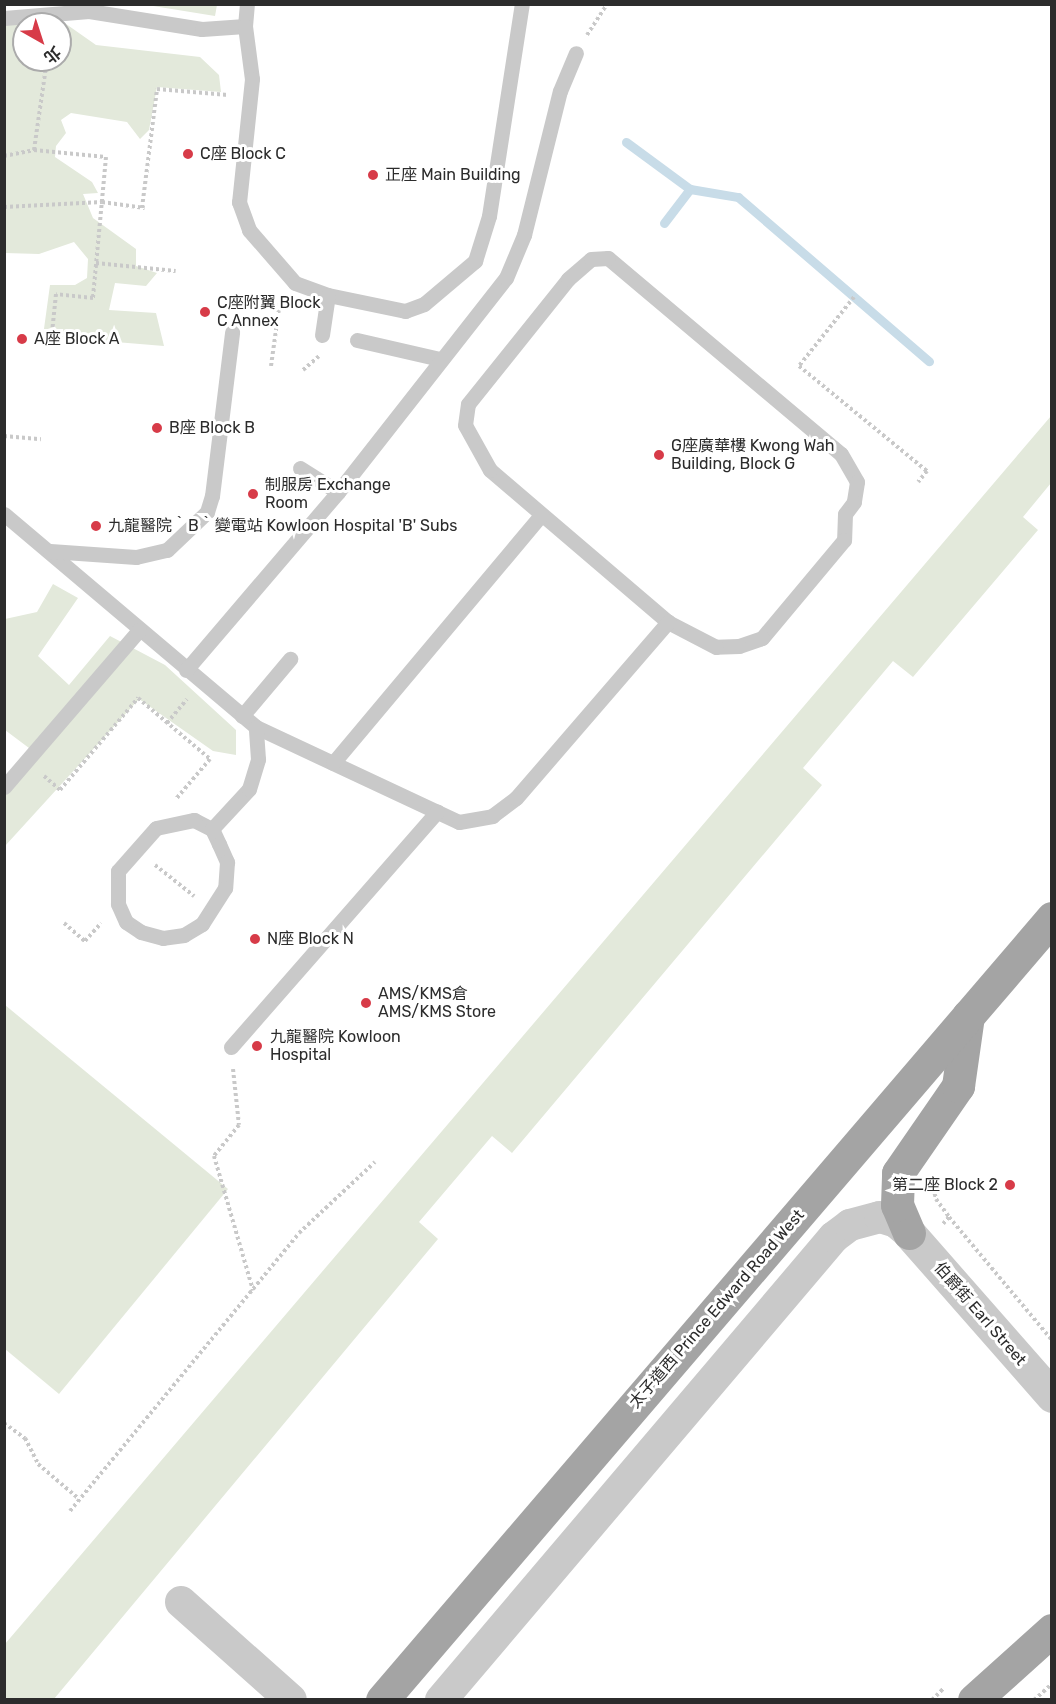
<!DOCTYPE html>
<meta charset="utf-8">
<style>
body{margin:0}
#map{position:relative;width:1056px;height:1704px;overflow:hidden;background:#fff;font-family:Rubik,"Noto Sans TC",sans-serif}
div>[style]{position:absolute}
.green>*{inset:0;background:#e3e9db}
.stream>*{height:9px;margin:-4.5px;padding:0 4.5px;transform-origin:4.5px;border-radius:4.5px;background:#c8dce8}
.path>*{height:4px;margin-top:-2px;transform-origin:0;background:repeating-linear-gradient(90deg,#c9c9c9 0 3px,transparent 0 6px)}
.service>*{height:15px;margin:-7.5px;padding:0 7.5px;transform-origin:7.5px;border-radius:7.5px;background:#c9c9c9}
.minor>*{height:32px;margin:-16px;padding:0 16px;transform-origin:16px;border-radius:16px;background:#c9c9c9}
.tertiary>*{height:33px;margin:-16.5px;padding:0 16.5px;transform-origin:16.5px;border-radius:16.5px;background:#c9c9c9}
.primary>*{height:33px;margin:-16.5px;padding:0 16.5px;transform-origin:16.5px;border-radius:16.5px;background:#a4a4a4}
.dots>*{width:16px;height:16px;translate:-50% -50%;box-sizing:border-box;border:3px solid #fff;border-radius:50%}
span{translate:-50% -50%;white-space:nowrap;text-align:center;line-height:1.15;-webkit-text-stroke:6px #fff;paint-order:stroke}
.poi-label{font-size:16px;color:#2c2c2c}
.left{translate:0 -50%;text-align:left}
.right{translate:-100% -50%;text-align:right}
.street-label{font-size:16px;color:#2c2c2c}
.frame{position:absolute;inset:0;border:6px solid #2c2c2c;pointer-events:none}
.north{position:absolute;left:12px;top:12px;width:60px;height:60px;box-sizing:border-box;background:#fff;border:2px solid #ababab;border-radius:50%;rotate:141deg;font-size:16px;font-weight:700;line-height:24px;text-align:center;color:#2c2c2c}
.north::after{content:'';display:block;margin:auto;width:21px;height:27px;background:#d73b48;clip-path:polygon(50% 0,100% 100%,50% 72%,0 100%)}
</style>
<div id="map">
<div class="green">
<div style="clip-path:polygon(147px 5px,217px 5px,215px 16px)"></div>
<div style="clip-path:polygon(evenodd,49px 12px,96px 45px,200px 57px,219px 75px,221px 92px,157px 87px,149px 130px,140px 139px,127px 122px,71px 113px,61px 120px,66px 133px,56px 146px,55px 157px,92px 182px,98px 193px,83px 194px,93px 218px,136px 249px,136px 266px,157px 273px,146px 286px,115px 283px,109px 310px,156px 313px,164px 346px,43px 336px,50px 285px,75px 285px,87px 278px,88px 259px,74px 242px,39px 254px,5px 253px,5px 17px,49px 12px,24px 24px,60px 24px,60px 60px,24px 60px,24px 24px)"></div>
<div style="clip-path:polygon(1051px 416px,1051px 483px,1023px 517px,1038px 530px,913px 677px,893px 661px,803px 768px,822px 785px,512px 1153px,492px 1136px,419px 1222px,438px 1239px,54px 1699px,5px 1699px,5px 1644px)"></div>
<div style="clip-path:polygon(53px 584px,78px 598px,38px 656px,69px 685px,110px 636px,165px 665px,236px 730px,236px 755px,213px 751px,139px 699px,5px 846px,5px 792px,37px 754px,5px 730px,5px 619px,37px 612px)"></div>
<div style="clip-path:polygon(5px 1005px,228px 1189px,59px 1394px,5px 1349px)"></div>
</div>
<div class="stream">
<div style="left:626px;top:142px;width:79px;rotate:36.3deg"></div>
<div style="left:690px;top:189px;width:49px;rotate:9.5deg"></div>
<div style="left:738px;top:197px;width:252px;rotate:40.7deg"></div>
<div style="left:664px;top:223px;width:43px;rotate:-52.6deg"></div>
</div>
<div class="path">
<div style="left:587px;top:35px;width:37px;rotate:-57deg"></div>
<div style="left:34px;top:150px;width:91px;rotate:-81.8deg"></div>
<div style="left:4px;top:156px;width:31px;rotate:-11deg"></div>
<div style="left:34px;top:150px;width:72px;rotate:5.6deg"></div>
<div style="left:106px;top:157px;width:142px;rotate:95.3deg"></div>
<div style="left:93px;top:298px;width:37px;rotate:-174deg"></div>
<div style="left:56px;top:294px;width:48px;rotate:95.9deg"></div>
<div style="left:4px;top:207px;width:98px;rotate:-2.9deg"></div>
<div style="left:102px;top:202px;width:43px;rotate:7.9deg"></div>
<div style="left:142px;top:208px;width:120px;rotate:-82.8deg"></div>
<div style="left:157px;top:89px;width:71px;rotate:4.8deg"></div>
<div style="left:96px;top:263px;width:80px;rotate:5.7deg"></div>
<div style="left:854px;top:297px;width:88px;rotate:128.6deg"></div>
<div style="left:799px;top:366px;width:166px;rotate:39.4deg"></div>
<div style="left:927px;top:471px;width:14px;rotate:129deg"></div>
<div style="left:271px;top:366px;width:66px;rotate:-82.1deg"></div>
<div style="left:303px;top:370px;width:21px;rotate:-41deg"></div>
<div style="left:4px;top:436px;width:37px;rotate:5deg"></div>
<div style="left:167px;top:723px;width:31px;rotate:-50deg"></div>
<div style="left:44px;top:776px;width:21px;rotate:41deg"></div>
<div style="left:60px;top:790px;width:121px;rotate:-49.7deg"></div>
<div style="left:138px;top:698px;width:94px;rotate:40.3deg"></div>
<div style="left:210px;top:759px;width:52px;rotate:130.4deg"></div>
<div style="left:155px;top:865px;width:50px;rotate:38.5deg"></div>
<div style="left:64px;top:923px;width:28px;rotate:41deg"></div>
<div style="left:85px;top:941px;width:24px;rotate:-48deg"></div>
<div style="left:233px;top:1069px;width:56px;rotate:83.9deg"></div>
<div style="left:239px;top:1125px;width:40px;rotate:129deg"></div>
<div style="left:214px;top:1156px;width:140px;rotate:73.8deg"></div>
<div style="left:932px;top:1182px;width:17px;rotate:77deg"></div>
<div style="left:936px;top:1199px;width:22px;rotate:54deg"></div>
<div style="left:949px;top:1217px;width:9px;rotate:131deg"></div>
<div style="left:949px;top:1217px;width:160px;rotate:50.1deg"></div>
<div style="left:4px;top:1423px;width:26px;rotate:36deg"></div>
<div style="left:25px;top:1438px;width:29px;rotate:63deg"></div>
<div style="left:38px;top:1464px;width:54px;rotate:40.5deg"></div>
<div style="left:70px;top:1511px;width:360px;rotate:-50.5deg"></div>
<div style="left:299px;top:1233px;width:104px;rotate:-43.1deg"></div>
<div style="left:932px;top:1700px;width:16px;rotate:-45deg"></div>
<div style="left:1034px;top:1700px;width:24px;rotate:-42deg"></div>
</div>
<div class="service">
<div style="left:4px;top:18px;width:85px;rotate:-4.7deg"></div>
<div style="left:89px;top:11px;width:114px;rotate:9.1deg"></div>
<div style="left:202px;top:29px;width:43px;rotate:-4deg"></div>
<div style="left:245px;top:26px;width:22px;rotate:-85deg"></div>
<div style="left:245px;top:26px;width:53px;rotate:82.5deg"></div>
<div style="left:252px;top:79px;width:124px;rotate:96deg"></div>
<div style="left:239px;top:202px;width:30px;rotate:70deg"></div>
<div style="left:249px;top:230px;width:70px;rotate:49deg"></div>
<div style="left:295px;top:283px;width:35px;rotate:20deg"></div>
<div style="left:328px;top:295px;width:79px;rotate:11.7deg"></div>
<div style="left:405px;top:311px;width:20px;rotate:-20deg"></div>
<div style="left:424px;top:304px;width:67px;rotate:-40.1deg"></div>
<div style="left:475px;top:261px;width:47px;rotate:-72.7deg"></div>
<div style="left:489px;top:216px;width:215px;rotate:-81.2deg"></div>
<div style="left:608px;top:258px;width:304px;rotate:40.1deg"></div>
<div style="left:841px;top:454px;width:32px;rotate:60deg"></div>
<div style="left:857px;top:482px;width:20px;rotate:99deg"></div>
<div style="left:854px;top:502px;width:15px;rotate:127deg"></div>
<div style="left:845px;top:514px;width:26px;rotate:92deg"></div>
<div style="left:844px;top:540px;width:128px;rotate:129.9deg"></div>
<div style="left:762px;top:638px;width:24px;rotate:161deg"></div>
<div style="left:739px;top:646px;width:23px;rotate:178deg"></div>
<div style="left:716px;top:647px;width:54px;rotate:-152.5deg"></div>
<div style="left:668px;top:622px;width:234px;rotate:-139.5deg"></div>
<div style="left:490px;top:470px;width:51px;rotate:-119.1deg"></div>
<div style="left:465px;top:425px;width:21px;rotate:-82deg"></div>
<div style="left:468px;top:404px;width:160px;rotate:-51.3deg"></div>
<div style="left:568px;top:279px;width:30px;rotate:-41deg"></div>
<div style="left:591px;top:259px;width:17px;rotate:-3deg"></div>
<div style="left:322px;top:335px;width:40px;rotate:-81.5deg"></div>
<div style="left:357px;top:340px;width:85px;rotate:12.9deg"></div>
<div style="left:300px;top:468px;width:45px;rotate:32.3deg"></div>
<div style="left:4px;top:514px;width:330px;rotate:40.2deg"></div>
<div style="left:256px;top:727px;width:224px;rotate:25.1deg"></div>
<div style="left:459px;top:822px;width:34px;rotate:-10deg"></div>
<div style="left:492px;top:816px;width:30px;rotate:-37deg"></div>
<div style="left:516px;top:798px;width:233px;rotate:-49.2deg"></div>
<div style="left:50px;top:551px;width:86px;rotate:4deg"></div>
<div style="left:136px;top:557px;width:32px;rotate:-13deg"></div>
<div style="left:167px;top:550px;width:55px;rotate:-43.5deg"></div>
<div style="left:207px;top:512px;width:17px;rotate:-73deg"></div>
<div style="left:212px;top:496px;width:165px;rotate:-83deg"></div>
<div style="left:186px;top:670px;width:234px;rotate:-49.5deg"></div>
<div style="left:338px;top:492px;width:272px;rotate:-51.9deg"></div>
<div style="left:506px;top:278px;width:47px;rotate:-67.3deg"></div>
<div style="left:524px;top:235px;width:148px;rotate:-76deg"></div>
<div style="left:560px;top:91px;width:41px;rotate:-67.2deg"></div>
<div style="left:242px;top:716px;width:75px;rotate:-49.9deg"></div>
<div style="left:333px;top:763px;width:324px;rotate:-50deg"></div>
<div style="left:4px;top:787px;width:207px;rotate:-49.3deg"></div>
<div style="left:194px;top:820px;width:20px;rotate:27deg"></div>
<div style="left:212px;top:829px;width:17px;rotate:65deg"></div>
<div style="left:219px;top:844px;width:20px;rotate:66deg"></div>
<div style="left:227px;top:862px;width:26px;rotate:94deg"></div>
<div style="left:225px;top:888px;width:43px;rotate:122.6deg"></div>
<div style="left:202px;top:924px;width:21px;rotate:149deg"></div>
<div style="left:184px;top:935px;width:21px;rotate:172deg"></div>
<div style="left:163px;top:938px;width:23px;rotate:-165deg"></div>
<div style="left:141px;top:932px;width:18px;rotate:-146deg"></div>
<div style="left:126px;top:922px;width:20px;rotate:-114deg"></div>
<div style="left:118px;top:904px;width:33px;rotate:-90deg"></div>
<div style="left:118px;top:871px;width:57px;rotate:-48.5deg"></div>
<div style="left:156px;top:828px;width:39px;rotate:-12deg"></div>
<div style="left:212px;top:829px;width:54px;rotate:-47.2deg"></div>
<div style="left:249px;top:789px;width:31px;rotate:-73deg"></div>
<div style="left:258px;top:759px;width:32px;rotate:-94deg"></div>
<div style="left:231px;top:1047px;width:313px;rotate:-48.8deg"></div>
</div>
<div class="minor">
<div style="left:181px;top:1602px;width:147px;rotate:41.7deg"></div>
<div style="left:441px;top:1700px;width:607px;rotate:-49.68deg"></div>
<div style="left:834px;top:1237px;width:20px;rotate:-37deg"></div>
<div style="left:850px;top:1225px;width:31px;rotate:-15deg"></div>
<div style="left:880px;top:1217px;width:17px;rotate:17deg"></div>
<div style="left:896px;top:1222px;width:17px;rotate:40deg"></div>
</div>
<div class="tertiary">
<div style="left:909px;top:1233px;width:217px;rotate:48.7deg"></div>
</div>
<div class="primary">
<div style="left:909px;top:1233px;width:30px;rotate:-113deg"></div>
<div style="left:897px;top:1205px;width:32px;rotate:-88deg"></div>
<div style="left:898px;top:1173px;width:106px;rotate:-55.4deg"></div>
<div style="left:958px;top:1086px;width:71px;rotate:-81.9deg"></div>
<div style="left:382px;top:1700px;width:1030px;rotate:-49.41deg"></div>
<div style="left:974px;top:1700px;width:105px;rotate:-41.9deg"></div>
</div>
<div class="dots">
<div style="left:188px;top:154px;background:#d73b48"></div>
<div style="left:373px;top:175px;background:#d73b48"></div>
<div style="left:205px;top:312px;background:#d73b48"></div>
<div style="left:22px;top:339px;background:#d73b48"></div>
<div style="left:157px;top:428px;background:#d73b48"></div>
<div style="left:659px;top:455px;background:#d73b48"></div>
<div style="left:253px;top:494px;background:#d73b48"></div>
<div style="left:96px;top:526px;background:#d73b48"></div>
<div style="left:255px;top:939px;background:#d73b48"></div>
<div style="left:366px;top:1003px;background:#d73b48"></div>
<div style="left:257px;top:1046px;background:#d73b48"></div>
<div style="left:1010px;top:1185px;background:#d73b48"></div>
</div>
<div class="poi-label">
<span class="left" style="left:200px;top:154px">C座 Block C</span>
<span class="left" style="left:385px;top:175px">正座 Main Building</span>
<span class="left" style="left:217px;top:312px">C座附翼 Block<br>C Annex</span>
<span class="left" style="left:34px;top:339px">A座 Block A</span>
<span class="left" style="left:169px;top:428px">B座 Block B</span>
<span class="left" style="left:671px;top:455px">G座廣華樓 Kwong Wah<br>Building, Block G</span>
<span class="left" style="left:265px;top:494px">制服房 Exchange<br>Room</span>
<span class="left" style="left:108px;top:526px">九龍醫院‵B‵變電站 Kowloon Hospital 'B' Subs</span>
<span class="left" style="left:267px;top:939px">N座 Block N</span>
<span class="left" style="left:378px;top:1003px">AMS/KMS倉<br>AMS/KMS Store</span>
<span class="left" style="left:270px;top:1046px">九龍醫院 Kowloon<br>Hospital</span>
<span class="right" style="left:998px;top:1185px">第二座 Block 2</span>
</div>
<div class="street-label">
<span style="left:717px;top:1309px;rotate:-49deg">太子道西 Prince Edward Road West</span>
<span style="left:980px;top:1314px;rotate:49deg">伯爵街 Earl Street</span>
</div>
<div class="frame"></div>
<div class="north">北</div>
</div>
